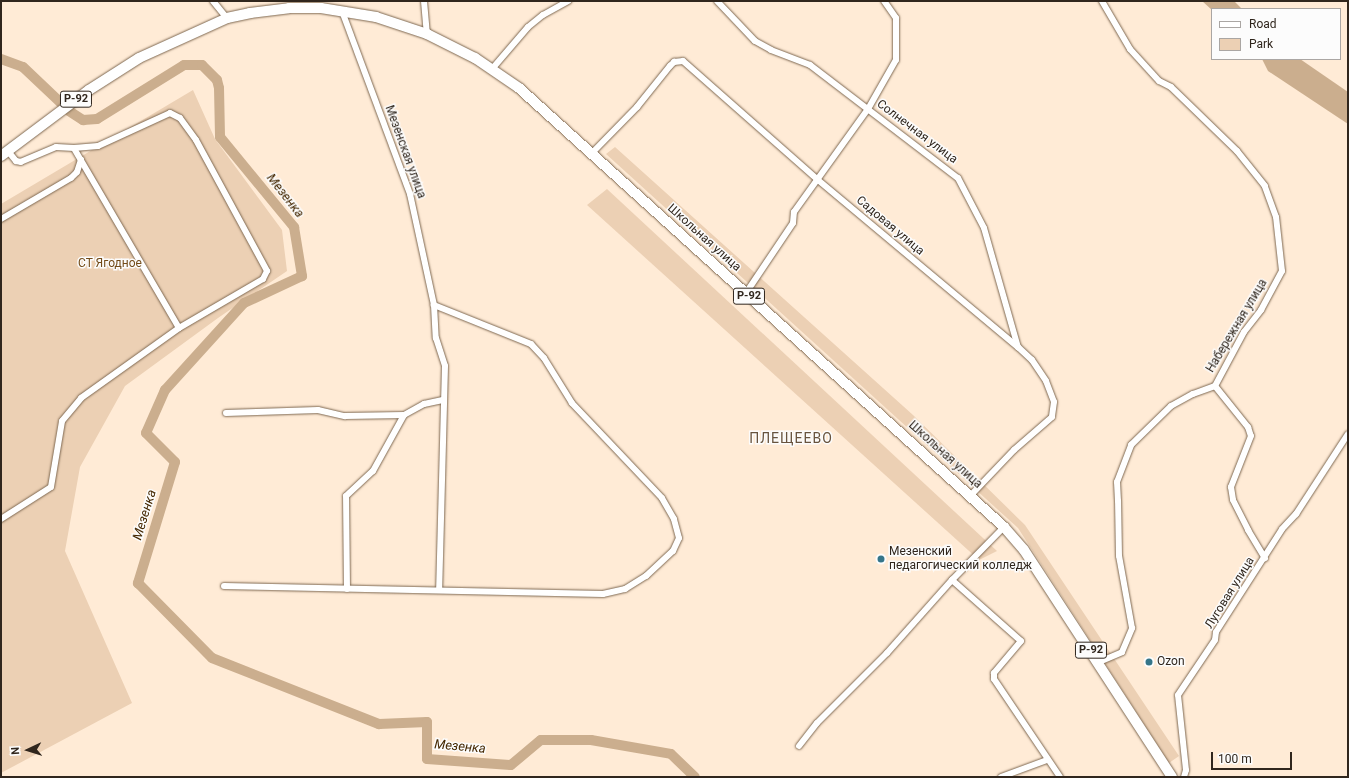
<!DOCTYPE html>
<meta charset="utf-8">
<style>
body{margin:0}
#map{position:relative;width:1349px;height:778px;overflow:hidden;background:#ffebd6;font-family:Roboto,sans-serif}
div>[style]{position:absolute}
.green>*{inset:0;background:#ecd0b4}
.water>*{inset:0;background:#cbae8e}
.river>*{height:10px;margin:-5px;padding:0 5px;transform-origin:5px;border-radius:5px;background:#cbae8e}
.roads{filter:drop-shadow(0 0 1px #7e6851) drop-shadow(0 0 1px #7e6851)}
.minor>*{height:6px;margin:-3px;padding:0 3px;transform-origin:3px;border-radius:3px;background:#fff}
.primary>*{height:10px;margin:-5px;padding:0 5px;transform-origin:5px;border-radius:5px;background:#fff}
.dots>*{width:11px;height:11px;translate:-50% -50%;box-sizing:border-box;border:2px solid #fcfcfc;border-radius:50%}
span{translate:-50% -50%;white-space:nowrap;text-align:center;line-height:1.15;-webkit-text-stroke:3px #fcfcfc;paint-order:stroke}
.shield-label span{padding:1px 3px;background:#fcfcfc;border:1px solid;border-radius:3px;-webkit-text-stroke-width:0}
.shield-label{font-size:11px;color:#30261d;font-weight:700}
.street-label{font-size:12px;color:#30261d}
.park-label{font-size:12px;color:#734b18}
.poi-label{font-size:12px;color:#30261d}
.left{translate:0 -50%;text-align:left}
.water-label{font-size:13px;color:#442700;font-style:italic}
.quarter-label{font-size:14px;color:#68533d;letter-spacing:1px}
.frame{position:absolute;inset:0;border:2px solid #30261d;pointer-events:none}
.legend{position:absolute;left:1211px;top:8px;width:130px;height:52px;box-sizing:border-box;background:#fcfcfc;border:1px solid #aaa6a3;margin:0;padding:5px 7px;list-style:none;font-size:12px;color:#30261d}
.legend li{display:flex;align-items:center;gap:8px;height:20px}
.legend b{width:20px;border:1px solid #aaa6a3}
.north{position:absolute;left:8px;top:730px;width:40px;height:40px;-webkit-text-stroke:3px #fcfcfc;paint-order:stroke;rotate:266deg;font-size:11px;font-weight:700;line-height:16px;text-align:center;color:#30261d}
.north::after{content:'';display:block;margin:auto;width:14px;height:18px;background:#30261d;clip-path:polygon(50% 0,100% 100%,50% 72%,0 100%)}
.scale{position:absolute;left:1211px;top:752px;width:81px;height:18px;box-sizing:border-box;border:2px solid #30261d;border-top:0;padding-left:5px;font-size:12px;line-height:14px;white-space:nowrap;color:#30261d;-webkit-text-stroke:3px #fcfcfc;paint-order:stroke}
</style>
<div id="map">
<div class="green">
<div style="clip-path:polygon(193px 90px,215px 139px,282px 230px,287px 271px,218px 318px,125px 386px,80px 467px,65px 551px,132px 703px,1px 773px,1px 204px)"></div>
<div style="clip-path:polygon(615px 147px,913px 415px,1025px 525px,1179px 756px,1169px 763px,1018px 528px,606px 154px)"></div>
<div style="clip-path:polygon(607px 189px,997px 551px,979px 560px,587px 205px)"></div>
</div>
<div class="water">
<div style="clip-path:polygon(1202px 1px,1234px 1px,1242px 9px,1212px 10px)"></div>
<div style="clip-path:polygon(1262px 59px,1300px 59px,1348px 92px,1348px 124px,1268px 71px)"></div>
</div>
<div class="river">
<div style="left:1px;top:59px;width:23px;rotate:20deg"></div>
<div style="left:23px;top:67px;width:54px;rotate:43.5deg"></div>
<div style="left:69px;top:111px;width:17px;rotate:33deg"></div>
<div style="left:83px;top:120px;width:14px;rotate:-4deg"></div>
<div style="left:97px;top:119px;width:102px;rotate:-31.8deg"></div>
<div style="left:184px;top:65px;width:18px"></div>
<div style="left:202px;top:65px;width:21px;rotate:45deg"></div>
<div style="left:217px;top:80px;width:8px;rotate:76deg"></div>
<div style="left:219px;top:88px;width:49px;rotate:88.8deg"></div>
<div style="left:220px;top:137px;width:117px;rotate:50.6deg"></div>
<div style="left:294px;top:227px;width:50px;rotate:80.7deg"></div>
<div style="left:302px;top:276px;width:64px;rotate:155deg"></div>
<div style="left:244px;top:303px;width:118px;rotate:132.2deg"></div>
<div style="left:165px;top:390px;width:47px;rotate:113.8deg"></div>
<div style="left:146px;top:433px;width:41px;rotate:45deg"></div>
<div style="left:175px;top:462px;width:127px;rotate:107deg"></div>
<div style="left:138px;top:583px;width:105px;rotate:45.4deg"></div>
<div style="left:212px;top:658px;width:180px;rotate:21.6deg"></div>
<div style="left:379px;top:724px;width:48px;rotate:-2.4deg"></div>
<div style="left:427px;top:722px;width:37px;rotate:90deg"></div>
<div style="left:427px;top:759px;width:84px;rotate:4.1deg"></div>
<div style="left:511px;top:765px;width:39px;rotate:-40deg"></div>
<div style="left:541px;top:740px;width:50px"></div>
<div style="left:591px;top:740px;width:81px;rotate:9.9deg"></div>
<div style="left:671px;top:754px;width:33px;rotate:44deg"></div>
</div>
<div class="roads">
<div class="minor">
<div style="left:213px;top:1px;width:22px;rotate:51deg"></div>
<div style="left:424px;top:1px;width:33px;rotate:85deg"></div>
<div style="left:717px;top:1px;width:55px;rotate:46.5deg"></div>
<div style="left:755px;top:41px;width:18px;rotate:29deg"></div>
<div style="left:771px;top:50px;width:42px;rotate:21deg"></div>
<div style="left:810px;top:65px;width:186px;rotate:37.4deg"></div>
<div style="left:958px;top:178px;width:56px;rotate:62.5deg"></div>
<div style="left:984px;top:228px;width:124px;rotate:74.1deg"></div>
<div style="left:342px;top:11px;width:195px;rotate:69.6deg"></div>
<div style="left:410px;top:194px;width:114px;rotate:77.8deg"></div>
<div style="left:434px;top:305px;width:33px;rotate:87deg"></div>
<div style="left:436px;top:338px;width:29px;rotate:72deg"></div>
<div style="left:445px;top:366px;width:224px;rotate:91.5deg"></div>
<div style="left:492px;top:69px;width:55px;rotate:-49.4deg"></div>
<div style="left:528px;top:27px;width:19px;rotate:-39deg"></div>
<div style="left:543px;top:15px;width:29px;rotate:-29deg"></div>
<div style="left:74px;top:148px;width:24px;rotate:-5deg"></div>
<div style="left:98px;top:146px;width:79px;rotate:-24.6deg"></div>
<div style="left:170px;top:113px;width:11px;rotate:27deg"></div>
<div style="left:180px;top:118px;width:27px;rotate:54deg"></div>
<div style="left:196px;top:140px;width:149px;rotate:61.5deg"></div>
<div style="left:267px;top:271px;width:9px;rotate:117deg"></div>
<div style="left:263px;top:279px;width:97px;rotate:149.7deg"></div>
<div style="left:591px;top:154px;width:66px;rotate:-45.6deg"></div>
<div style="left:637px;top:107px;width:53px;rotate:-51.2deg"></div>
<div style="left:670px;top:66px;width:6px;rotate:-45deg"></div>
<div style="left:674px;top:62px;width:9px;rotate:-6deg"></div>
<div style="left:683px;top:61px;width:180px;rotate:41.4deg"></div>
<div style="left:818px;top:180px;width:261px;rotate:39.9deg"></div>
<div style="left:1018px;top:347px;width:19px;rotate:43deg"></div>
<div style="left:1032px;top:360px;width:25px;rotate:56deg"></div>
<div style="left:1046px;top:381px;width:22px;rotate:69deg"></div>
<div style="left:1054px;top:402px;width:15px;rotate:98deg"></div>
<div style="left:1052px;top:417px;width:50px;rotate:139deg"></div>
<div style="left:1014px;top:450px;width:62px;rotate:133.7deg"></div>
<div style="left:1px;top:219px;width:81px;rotate:-30.4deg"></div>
<div style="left:71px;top:178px;width:8px;rotate:-45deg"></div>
<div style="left:77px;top:172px;width:13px;rotate:-72deg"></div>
<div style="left:746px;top:293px;width:84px;rotate:-56.1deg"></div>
<div style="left:793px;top:223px;width:11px;rotate:-85deg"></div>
<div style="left:794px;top:212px;width:127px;rotate:-54.3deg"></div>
<div style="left:868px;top:109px;width:56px;rotate:-60.3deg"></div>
<div style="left:896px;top:60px;width:42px;rotate:-90deg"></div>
<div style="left:896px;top:18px;width:21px;rotate:-125deg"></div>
<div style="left:1215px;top:386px;width:53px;rotate:51.2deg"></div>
<div style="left:1248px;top:427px;width:9px;rotate:72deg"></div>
<div style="left:1251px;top:436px;width:55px;rotate:111.4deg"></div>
<div style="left:1231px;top:487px;width:13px;rotate:81deg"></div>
<div style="left:1233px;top:500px;width:34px;rotate:63deg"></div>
<div style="left:1248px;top:530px;width:33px;rotate:59deg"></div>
<div style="left:226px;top:413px;width:92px;rotate:-1.9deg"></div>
<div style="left:318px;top:410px;width:28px;rotate:13deg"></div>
<div style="left:345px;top:416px;width:59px;rotate:-1deg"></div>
<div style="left:1px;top:519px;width:59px;rotate:-32.6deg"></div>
<div style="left:51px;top:487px;width:67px;rotate:-80.5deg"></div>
<div style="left:62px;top:421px;width:30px;rotate:-50deg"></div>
<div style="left:81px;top:398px;width:120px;rotate:-35.5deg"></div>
<div style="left:179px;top:328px;width:208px;rotate:-120.3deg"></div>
<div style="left:74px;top:148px;width:18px;rotate:-177deg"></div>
<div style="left:56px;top:147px;width:38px;rotate:157deg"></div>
<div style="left:21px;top:162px;width:5px;rotate:-169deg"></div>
<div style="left:16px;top:161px;width:13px;rotate:-129deg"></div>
<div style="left:1004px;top:527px;width:74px;rotate:134.5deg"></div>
<div style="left:952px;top:580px;width:92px;rotate:41.5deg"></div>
<div style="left:1021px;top:641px;width:42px;rotate:130.2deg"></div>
<div style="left:994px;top:673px;width:6px;rotate:90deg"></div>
<div style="left:994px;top:679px;width:118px;rotate:56deg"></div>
<div style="left:224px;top:586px;width:379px;rotate:1.2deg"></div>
<div style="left:603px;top:594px;width:23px;rotate:-13deg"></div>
<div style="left:625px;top:589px;width:25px;rotate:-32deg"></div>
<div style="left:646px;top:576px;width:37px;rotate:-43deg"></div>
<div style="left:673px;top:551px;width:14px;rotate:-65deg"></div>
<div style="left:679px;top:538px;width:20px;rotate:-105deg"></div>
<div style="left:674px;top:519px;width:24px;rotate:-120deg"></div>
<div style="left:662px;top:498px;width:131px;rotate:-133.5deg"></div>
<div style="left:572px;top:403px;width:53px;rotate:-121.9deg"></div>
<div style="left:544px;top:358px;width:19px;rotate:-133deg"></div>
<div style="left:531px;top:344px;width:105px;rotate:-158.1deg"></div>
<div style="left:347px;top:589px;width:93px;rotate:-90.6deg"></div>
<div style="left:346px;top:496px;width:37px;rotate:-43deg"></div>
<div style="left:373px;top:471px;width:64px;rotate:-61deg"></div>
<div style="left:404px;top:415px;width:23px;rotate:-29deg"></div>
<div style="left:424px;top:404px;width:19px;rotate:-12deg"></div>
<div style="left:1099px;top:662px;width:25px;rotate:-23deg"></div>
<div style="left:1122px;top:652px;width:26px;rotate:-67deg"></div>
<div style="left:1132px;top:628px;width:73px;rotate:-100.2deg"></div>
<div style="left:1119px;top:556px;width:55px;rotate:-91deg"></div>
<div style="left:1118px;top:501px;width:19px;rotate:-93deg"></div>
<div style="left:1117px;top:482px;width:40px;rotate:-69deg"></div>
<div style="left:1131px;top:445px;width:56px;rotate:-44.3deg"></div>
<div style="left:1171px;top:406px;width:25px;rotate:-29deg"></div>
<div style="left:1193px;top:394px;width:23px;rotate:-20deg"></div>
<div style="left:1215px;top:386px;width:61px;rotate:-61.8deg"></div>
<div style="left:1244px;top:332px;width:28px;rotate:-52deg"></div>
<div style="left:1261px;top:310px;width:44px;rotate:-61.7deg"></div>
<div style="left:1282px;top:271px;width:54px;rotate:-96.3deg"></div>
<div style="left:1276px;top:217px;width:33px;rotate:-110deg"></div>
<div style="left:1265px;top:186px;width:45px;rotate:-128.7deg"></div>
<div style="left:1237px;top:151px;width:92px;rotate:-135.9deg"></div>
<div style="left:1171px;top:87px;width:13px;rotate:-153deg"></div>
<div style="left:1159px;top:81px;width:43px;rotate:-132.2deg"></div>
<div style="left:1130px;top:49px;width:56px;rotate:-120.3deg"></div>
<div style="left:799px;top:746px;width:29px;rotate:-52deg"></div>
<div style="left:817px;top:723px;width:99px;rotate:-45deg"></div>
<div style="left:887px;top:653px;width:98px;rotate:-48.3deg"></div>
<div style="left:1001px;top:777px;width:49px;rotate:-20.3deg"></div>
<div style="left:1184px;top:777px;width:7px;rotate:-74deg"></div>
<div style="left:1186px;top:770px;width:75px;rotate:-96.1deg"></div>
<div style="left:1178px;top:695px;width:66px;rotate:-56.1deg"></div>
<div style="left:1215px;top:640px;width:8px;rotate:-83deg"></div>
<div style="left:1216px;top:632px;width:122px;rotate:-57.3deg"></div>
<div style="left:1282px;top:529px;width:21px;rotate:-47deg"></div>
<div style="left:1296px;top:514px;width:95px;rotate:-57deg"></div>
</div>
<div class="primary">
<div style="left:1px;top:156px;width:110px;rotate:-36.9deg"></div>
<div style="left:89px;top:90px;width:59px;rotate:-32.6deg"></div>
<div style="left:139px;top:58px;width:97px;rotate:-24.4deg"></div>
<div style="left:227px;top:18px;width:24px;rotate:-12deg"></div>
<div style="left:250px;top:13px;width:39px;rotate:-7deg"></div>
<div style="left:289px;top:8px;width:32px"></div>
<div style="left:321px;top:8px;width:56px;rotate:9.3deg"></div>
<div style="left:376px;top:17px;width:54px;rotate:18.4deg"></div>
<div style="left:427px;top:34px;width:54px;rotate:26.6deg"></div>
<div style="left:475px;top:58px;width:53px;rotate:34.3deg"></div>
<div style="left:519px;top:88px;width:654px;rotate:42.15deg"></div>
<div style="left:1004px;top:527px;width:30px;rotate:49deg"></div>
<div style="left:1024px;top:550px;width:271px;rotate:56.9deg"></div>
</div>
</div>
<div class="dots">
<div style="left:881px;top:559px;background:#357589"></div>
<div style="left:1149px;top:662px;background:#357589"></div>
</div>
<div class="shield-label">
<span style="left:76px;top:99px">Р-92</span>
<span style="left:749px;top:296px">Р-92</span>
<span style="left:1091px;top:650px">Р-92</span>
</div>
<div class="street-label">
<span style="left:917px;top:132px;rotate:37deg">Солнечная улица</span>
<span style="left:405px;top:152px;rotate:70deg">Мезенская улица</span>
<span style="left:890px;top:226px;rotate:40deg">Садовая улица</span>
<span style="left:704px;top:238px;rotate:42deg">Школьная улица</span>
<span style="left:1237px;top:326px;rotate:-59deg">Набережная улица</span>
<span style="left:945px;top:455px;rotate:42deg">Школьная улица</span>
<span style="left:1230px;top:593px;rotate:-58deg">Луговая улица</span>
</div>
<div class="park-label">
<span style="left:110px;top:264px">СТ Ягодное</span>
</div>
<div class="poi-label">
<span class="left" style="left:889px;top:559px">Мезенский<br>педагогический колледж</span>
<span class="left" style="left:1157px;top:662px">Ozon</span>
</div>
<div class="water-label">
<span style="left:285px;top:196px;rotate:52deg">Мезенка</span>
<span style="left:145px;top:515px;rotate:-73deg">Мезенка</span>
<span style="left:460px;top:747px;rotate:5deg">Мезенка</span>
</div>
<div class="quarter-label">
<span style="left:791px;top:438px">ПЛЕЩЕЕВО</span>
</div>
<div class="frame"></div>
<ul class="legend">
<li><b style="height:5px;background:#fff"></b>Road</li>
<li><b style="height:11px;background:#ecd0b4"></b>Park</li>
</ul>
<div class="north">N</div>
<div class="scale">100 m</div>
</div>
